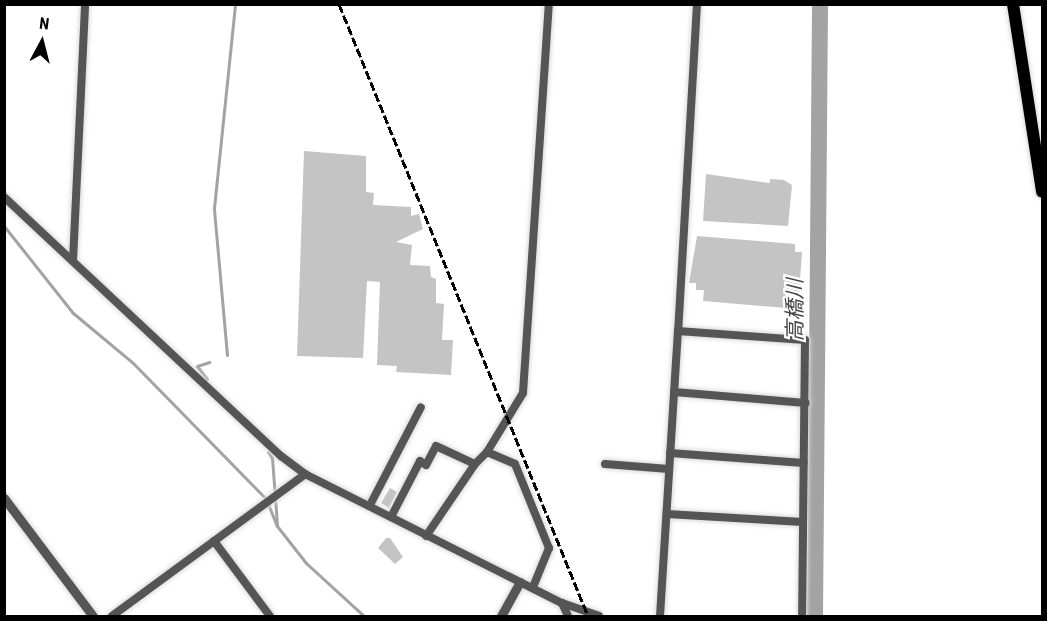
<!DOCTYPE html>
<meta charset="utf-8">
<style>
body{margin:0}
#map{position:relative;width:1047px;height:621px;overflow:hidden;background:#fff;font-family:"Roboto Condensed","Noto Sans JP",sans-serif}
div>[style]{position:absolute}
.stream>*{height:3px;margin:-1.5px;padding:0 1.5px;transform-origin:1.5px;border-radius:1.5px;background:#a3a3a3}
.river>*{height:16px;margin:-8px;padding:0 8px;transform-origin:8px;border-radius:8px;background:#a3a3a3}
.building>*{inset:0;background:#c4c4c4}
.roads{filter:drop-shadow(0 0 2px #dbdbdb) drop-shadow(0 0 2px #dbdbdb)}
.minor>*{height:8px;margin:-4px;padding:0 4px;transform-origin:4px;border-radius:4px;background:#555}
.tertiary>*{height:9px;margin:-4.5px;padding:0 4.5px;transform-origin:4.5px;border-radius:4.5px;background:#555}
.primary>*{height:12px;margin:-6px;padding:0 6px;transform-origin:6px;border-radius:6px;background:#000}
.rail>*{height:3px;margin-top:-1.5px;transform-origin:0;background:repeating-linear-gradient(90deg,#000 0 9px,transparent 0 12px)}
span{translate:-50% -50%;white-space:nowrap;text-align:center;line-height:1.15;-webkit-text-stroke:4.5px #fff;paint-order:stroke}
.water-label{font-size:21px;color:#444;font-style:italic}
.frame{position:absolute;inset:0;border:6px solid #000;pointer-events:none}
.north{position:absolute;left:12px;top:12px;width:60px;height:60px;-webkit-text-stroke:4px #fff;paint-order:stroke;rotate:7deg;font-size:16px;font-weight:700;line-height:24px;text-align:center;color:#000}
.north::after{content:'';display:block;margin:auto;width:21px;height:27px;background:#000;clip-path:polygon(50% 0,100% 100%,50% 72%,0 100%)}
</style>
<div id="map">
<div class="stream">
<div style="left:4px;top:226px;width:111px;rotate:51.6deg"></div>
<div style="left:73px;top:313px;width:78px;rotate:39.8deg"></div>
<div style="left:133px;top:363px;width:190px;rotate:45.6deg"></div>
<div style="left:266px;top:499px;width:29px;rotate:68deg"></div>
<div style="left:277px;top:526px;width:47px;rotate:51.9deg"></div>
<div style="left:306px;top:563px;width:79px;rotate:42.4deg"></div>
<div style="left:227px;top:355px;width:148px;rotate:-95.1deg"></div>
<div style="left:214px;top:208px;width:205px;rotate:-84.1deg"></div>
<div style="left:207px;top:379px;width:16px;rotate:-128deg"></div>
<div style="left:197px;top:366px;width:13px;rotate:-18deg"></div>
<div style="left:268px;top:452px;width:7px;rotate:56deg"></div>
<div style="left:272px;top:458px;width:66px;rotate:85.7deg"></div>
</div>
<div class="river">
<div style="left:815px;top:616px;width:612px;rotate:-89.53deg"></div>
</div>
<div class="building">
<div style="clip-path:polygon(304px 151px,366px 156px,366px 192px,374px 193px,373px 205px,411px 207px,411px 216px,419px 214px,423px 229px,396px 242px,412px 245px,410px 265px,430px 266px,431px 277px,436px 279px,436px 303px,444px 304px,442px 340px,453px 340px,451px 375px,396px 372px,397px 366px,377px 365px,380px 282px,367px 281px,363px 358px,297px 356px)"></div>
<div style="clip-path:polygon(706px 174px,770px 183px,770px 179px,784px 180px,792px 185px,788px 226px,703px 221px)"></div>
<div style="clip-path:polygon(697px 236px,795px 244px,795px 252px,802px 252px,798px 309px,703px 301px,704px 290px,696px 290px,696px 283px,689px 283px)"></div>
<div style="clip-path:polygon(390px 488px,397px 492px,389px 508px,381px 503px)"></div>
<div style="clip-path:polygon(386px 538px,390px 538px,403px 557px,395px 564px,378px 548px)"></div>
</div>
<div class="roads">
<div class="minor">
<div style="left:697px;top:4px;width:328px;rotate:93.3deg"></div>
<div style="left:678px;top:331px;width:127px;rotate:4.1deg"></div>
<div style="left:805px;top:340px;width:276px;rotate:90.6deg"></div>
<div style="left:4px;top:197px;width:379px;rotate:43.1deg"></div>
<div style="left:281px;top:456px;width:30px;rotate:37deg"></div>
<div style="left:305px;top:474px;width:288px;rotate:26.7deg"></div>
<div style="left:562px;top:603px;width:39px;rotate:19deg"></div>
<div style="left:73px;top:261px;width:257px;rotate:-87.3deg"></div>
<div style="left:674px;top:392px;width:132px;rotate:4.8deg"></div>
<div style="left:487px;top:452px;width:69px;rotate:-58.6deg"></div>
<div style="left:523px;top:393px;width:390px;rotate:-86.2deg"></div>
<div style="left:670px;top:453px;width:134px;rotate:4.3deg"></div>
<div style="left:475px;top:464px;width:17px;rotate:-45deg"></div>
<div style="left:487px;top:452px;width:30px;rotate:23deg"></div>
<div style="left:515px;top:464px;width:91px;rotate:68deg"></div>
<div style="left:549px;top:548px;width:42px;rotate:112.3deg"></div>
<div style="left:605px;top:464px;width:64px;rotate:4.5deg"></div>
<div style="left:370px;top:505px;width:110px;rotate:-62.5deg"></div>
<div style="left:667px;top:514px;width:136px;rotate:3.4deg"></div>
<div style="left:391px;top:517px;width:63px;rotate:-62.6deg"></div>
<div style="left:420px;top:461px;width:7px;rotate:34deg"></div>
<div style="left:426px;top:465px;width:21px;rotate:-62deg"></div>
<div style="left:436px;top:446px;width:43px;rotate:24.8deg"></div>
<div style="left:475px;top:464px;width:87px;rotate:124.2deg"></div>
<div style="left:214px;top:541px;width:94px;rotate:53.3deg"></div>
<div style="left:562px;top:603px;width:14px;rotate:65deg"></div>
<div style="left:112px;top:616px;width:240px;rotate:-36.3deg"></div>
<div style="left:660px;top:616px;width:286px;rotate:-86.4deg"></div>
</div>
<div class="tertiary">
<div style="left:4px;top:498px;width:148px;rotate:53deg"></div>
<div style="left:501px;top:616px;width:39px;rotate:-61deg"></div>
</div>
<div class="primary">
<div style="left:1013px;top:4px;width:190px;rotate:81.2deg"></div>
</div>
</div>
<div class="rail">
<div style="left:339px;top:4px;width:661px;rotate:67.86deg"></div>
</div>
<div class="water-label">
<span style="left:795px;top:310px;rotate:-90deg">高橋川</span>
</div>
<div class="frame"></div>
<div class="north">N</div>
</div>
